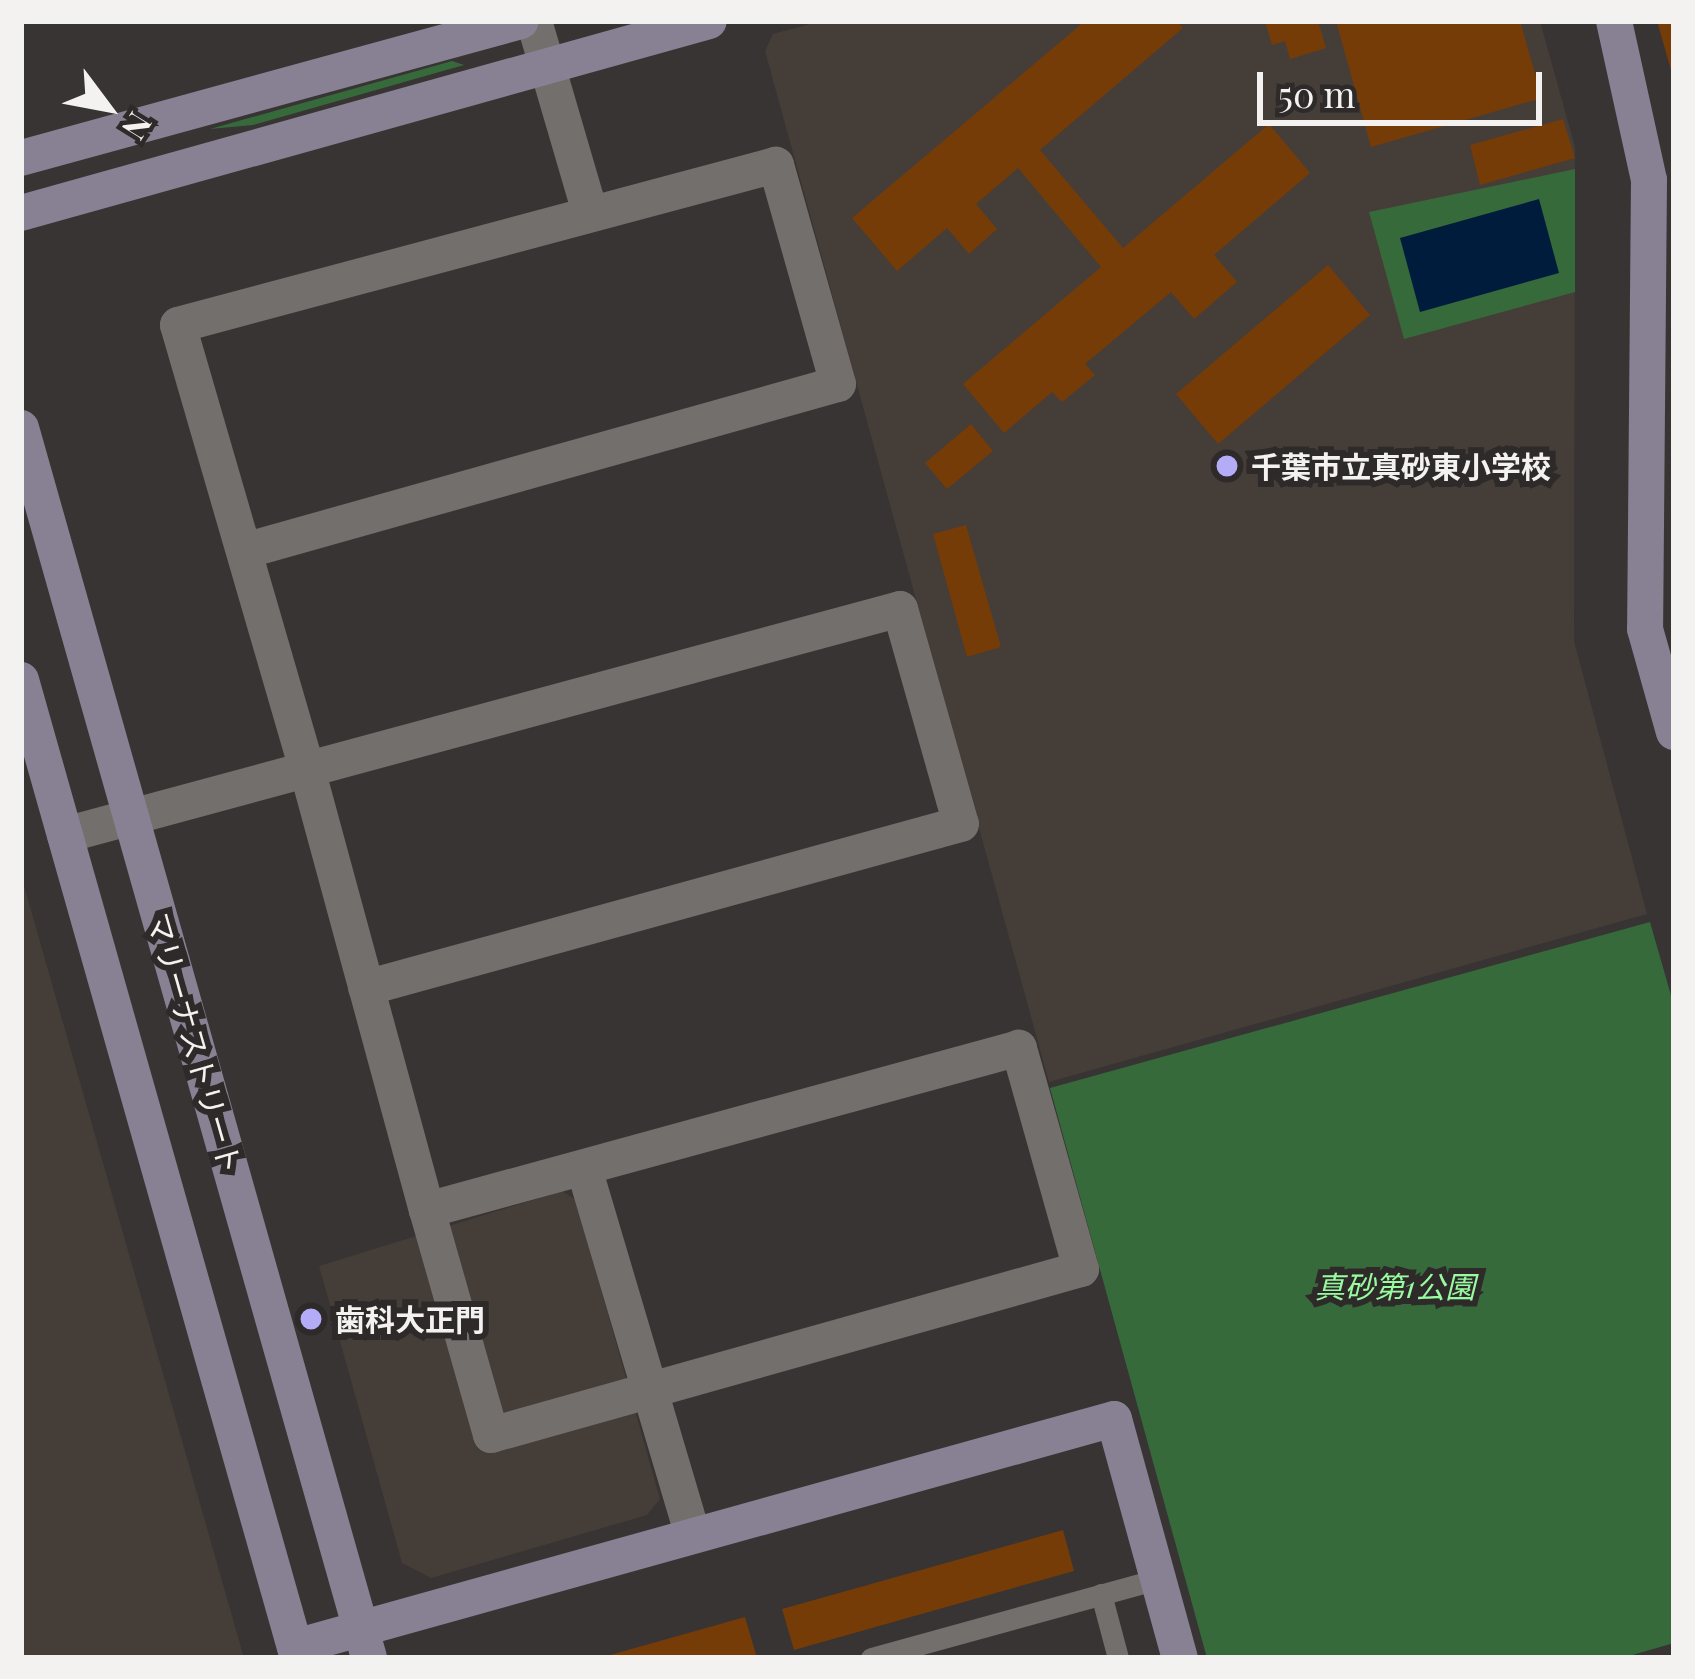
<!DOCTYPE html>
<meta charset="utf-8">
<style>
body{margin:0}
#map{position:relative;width:1695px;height:1679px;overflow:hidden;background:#373433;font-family:"Playfair Display","Noto Sans JP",serif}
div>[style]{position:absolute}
.built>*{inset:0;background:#453d37}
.green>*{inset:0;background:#366a3b}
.water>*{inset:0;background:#001c3d}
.building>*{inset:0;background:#753c08}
.lane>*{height:21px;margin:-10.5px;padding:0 10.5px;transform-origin:10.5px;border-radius:10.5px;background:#726f6d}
.street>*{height:36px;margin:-18px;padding:0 18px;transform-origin:18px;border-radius:18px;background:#726f6d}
.secondary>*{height:36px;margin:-18px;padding:0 18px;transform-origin:18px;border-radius:18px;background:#888093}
.dots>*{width:33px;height:33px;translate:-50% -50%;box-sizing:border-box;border:6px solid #2d2a29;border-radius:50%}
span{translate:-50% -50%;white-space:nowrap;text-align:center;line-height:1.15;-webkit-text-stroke:12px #2d2a29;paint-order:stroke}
.poi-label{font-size:30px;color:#f3f2f0;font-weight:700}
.left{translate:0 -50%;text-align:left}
.street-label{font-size:30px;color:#f3f2f0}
.park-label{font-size:30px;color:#99fba0;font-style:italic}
.frame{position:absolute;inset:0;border:24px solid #f3f2f0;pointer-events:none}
.north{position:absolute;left:48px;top:48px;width:120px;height:120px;-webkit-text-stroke:9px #2d2a29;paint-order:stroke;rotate:122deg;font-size:33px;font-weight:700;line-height:48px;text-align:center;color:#f3f2f0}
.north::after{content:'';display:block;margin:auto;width:42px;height:54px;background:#f3f2f0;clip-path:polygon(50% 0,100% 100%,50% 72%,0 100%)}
.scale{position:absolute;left:1257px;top:72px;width:285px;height:54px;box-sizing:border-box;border:6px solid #f3f2f0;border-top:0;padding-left:15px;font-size:36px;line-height:42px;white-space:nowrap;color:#f3f2f0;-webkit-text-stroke:9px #2d2a29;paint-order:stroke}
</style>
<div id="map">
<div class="built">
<div style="clip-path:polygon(821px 21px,1540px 21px,1575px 147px,1574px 641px,1647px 914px,1049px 1082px,765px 51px,773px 34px)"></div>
<div style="clip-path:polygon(21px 875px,244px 1658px,21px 1658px)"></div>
<div style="clip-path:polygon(562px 1191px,576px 1200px,660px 1499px,647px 1515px,431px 1578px,402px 1563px,319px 1266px)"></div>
</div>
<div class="green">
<div style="clip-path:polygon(452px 61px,464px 65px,253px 125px,210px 129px)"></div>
<div style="clip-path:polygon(1575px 169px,1575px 292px,1404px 339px,1369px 212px)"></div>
<div style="clip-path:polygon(1650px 922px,1674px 1006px,1674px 1643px,1622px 1658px,1207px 1658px,1050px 1088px)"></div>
</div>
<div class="water">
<div style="clip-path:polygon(1539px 199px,1559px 273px,1420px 312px,1400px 238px)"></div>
</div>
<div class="building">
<div style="clip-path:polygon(1085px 21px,1176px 21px,1183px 28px,1040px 150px,1123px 248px,1269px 124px,1310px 173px,1214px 255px,1237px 282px,1194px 319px,1171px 292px,1085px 364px,1095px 375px,1062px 402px,1052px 392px,1004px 433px,963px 384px,1101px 267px,1018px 168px,976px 204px,997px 229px,969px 254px,947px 228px,897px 271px,852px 218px)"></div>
<div style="clip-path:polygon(1265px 21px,1318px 21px,1326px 48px,1290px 59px,1285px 41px,1272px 45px)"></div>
<div style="clip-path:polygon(1336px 21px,1520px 21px,1542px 98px,1371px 147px)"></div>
<div style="clip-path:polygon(1657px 21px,1674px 21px,1674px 77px,1673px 77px)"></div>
<div style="clip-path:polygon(1563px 119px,1575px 158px,1480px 185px,1470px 145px)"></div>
<div style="clip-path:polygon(1328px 265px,1370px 315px,1218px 444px,1176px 394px)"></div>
<div style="clip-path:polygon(971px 424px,993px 451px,947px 489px,925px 463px)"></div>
<div style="clip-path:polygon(966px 525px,1001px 647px,967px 657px,933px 534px)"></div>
<div style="clip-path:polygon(1063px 1530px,1074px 1571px,794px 1650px,782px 1609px)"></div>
<div style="clip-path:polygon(745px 1617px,757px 1658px,603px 1658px,603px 1657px)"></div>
</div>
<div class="lane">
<div style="left:1101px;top:1594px;width:66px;rotate:75.1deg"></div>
<div style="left:871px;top:1658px;width:298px;rotate:-15.4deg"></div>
</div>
<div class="street">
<div style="left:534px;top:21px;width:200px;rotate:73.7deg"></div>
<div style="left:244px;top:551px;width:617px;rotate:-15.7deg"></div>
<div style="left:838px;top:384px;width:228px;rotate:-105.8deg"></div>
<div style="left:776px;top:165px;width:619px;rotate:165.02deg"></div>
<div style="left:178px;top:325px;width:462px;rotate:73.8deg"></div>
<div style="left:307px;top:769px;width:457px;rotate:74.8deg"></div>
<div style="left:427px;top:1210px;width:234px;rotate:74.1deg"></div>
<div style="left:491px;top:1435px;width:613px;rotate:-15.71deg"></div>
<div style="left:1081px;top:1269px;width:230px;rotate:-105.7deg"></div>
<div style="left:1019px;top:1048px;width:614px;rotate:164.7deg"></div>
<div style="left:65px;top:835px;width:865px;rotate:-15.14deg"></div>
<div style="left:900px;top:609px;width:223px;rotate:74.2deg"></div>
<div style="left:961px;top:824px;width:617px;rotate:164.59deg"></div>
<div style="left:584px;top:1168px;width:383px;rotate:73.5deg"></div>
</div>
<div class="secondary">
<div style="left:1614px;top:21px;width:163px;rotate:77.6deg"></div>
<div style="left:1649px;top:180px;width:449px;rotate:90.5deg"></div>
<div style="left:1645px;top:629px;width:107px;rotate:74.3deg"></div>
<div style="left:21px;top:158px;width:518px;rotate:-15.32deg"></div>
<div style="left:21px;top:213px;width:714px;rotate:-15.59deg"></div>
<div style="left:21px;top:428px;width:1278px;rotate:74.2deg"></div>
<div style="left:21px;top:680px;width:1016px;rotate:74.19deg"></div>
<div style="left:295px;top:1647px;width:850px;rotate:-15.56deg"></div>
<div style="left:1114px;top:1419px;width:248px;rotate:74.6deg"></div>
</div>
<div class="dots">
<div style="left:1227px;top:466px;background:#b5acf8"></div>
<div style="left:311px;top:1319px;background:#b5acf8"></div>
</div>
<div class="poi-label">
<span class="left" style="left:1251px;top:466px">千葉市立真砂東小学校</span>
<span class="left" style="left:335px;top:1319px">歯科大正門</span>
</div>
<div class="street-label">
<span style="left:195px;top:1043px;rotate:74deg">マリーナストリート</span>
</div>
<div class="park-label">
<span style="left:1395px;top:1286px">真砂第1公園</span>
</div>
<div class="frame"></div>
<div class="north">N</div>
<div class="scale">50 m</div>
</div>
